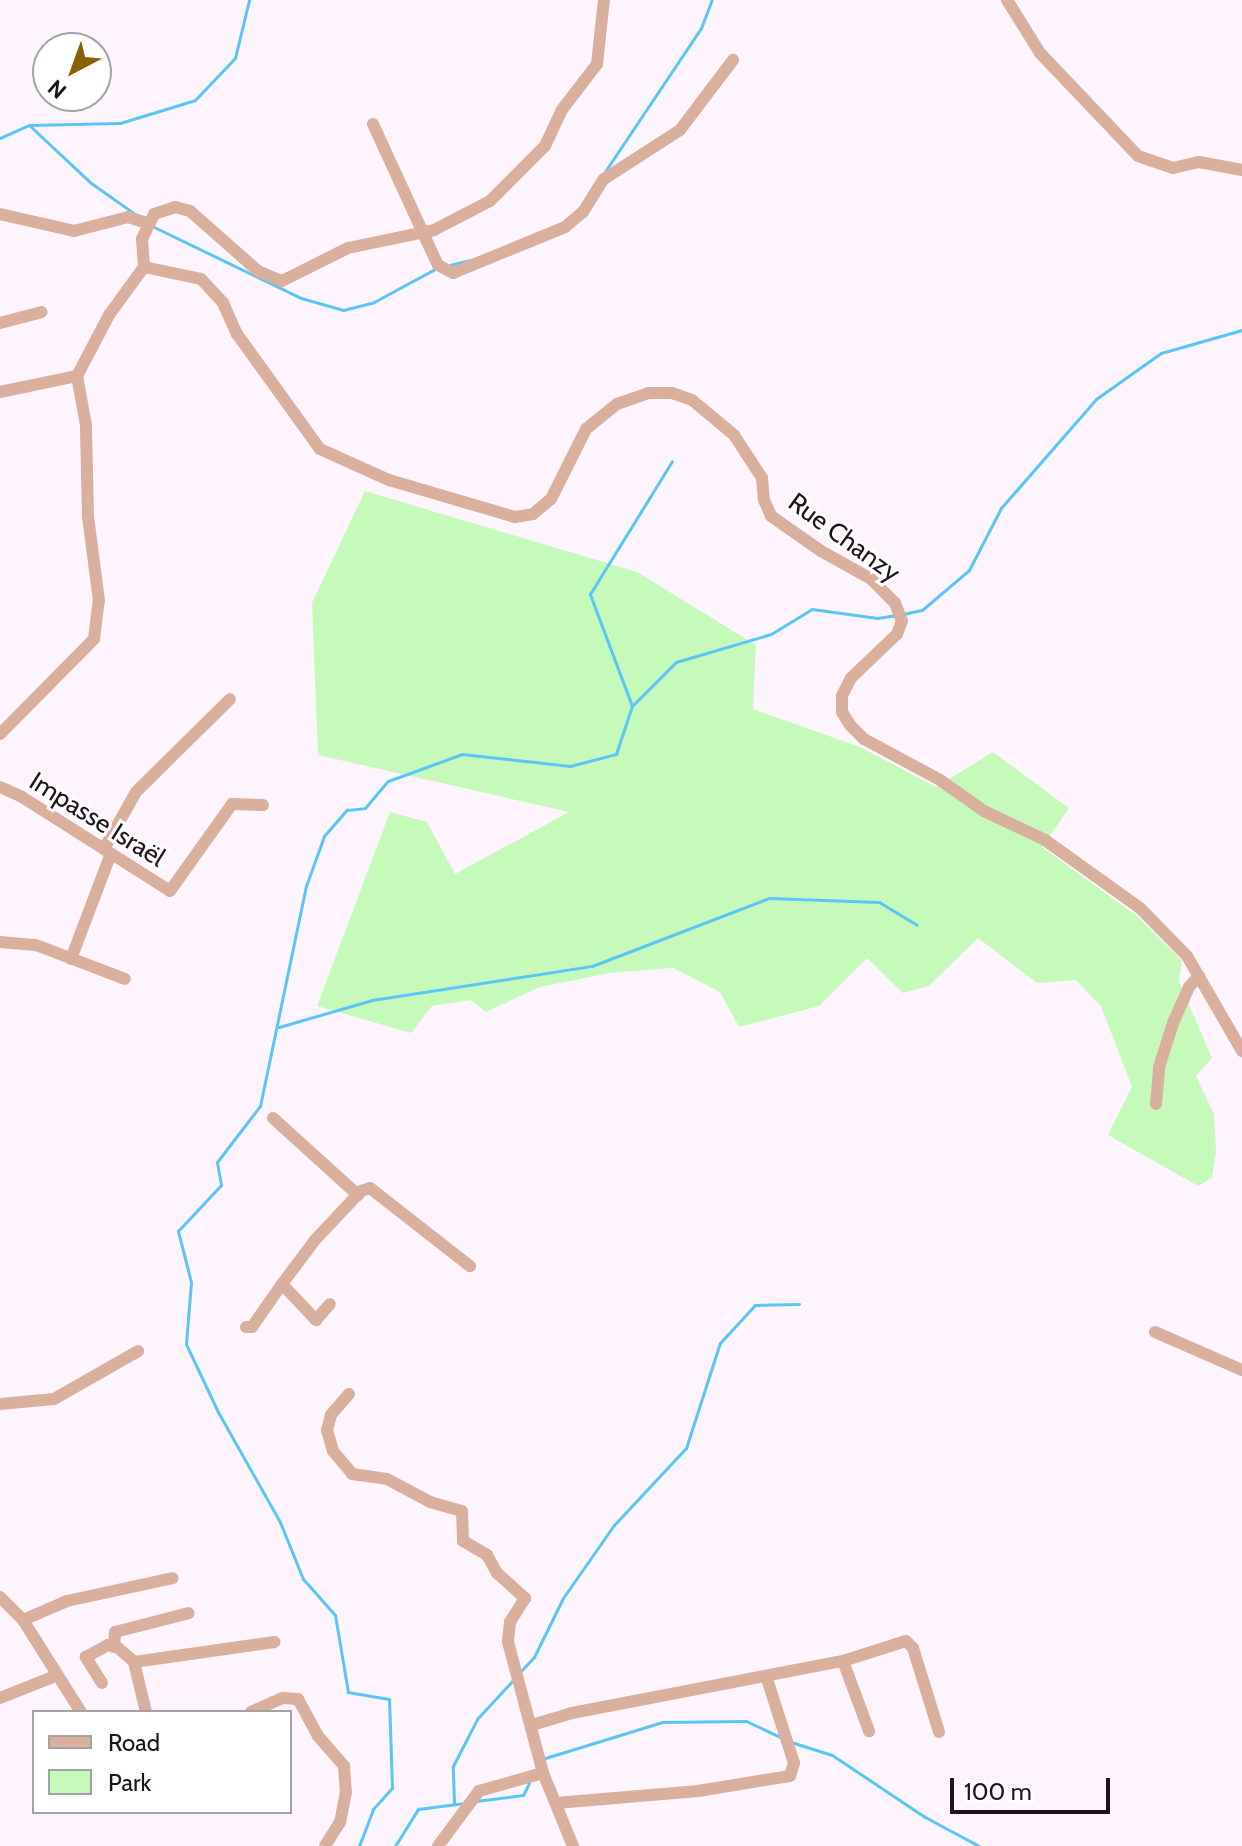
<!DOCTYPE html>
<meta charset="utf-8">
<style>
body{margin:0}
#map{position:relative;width:1242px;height:1846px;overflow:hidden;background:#fef4fe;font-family:Cabin,sans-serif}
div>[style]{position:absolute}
.green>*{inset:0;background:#c5fabb}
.stream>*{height:3px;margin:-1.5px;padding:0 1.5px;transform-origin:1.5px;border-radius:1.5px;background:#59c5f9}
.minor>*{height:12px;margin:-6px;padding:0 6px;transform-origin:6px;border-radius:6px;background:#d9af9d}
span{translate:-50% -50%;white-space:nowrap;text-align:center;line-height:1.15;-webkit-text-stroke:6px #fff;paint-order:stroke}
.street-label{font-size:26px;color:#1b151b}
.legend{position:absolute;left:32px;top:1710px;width:260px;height:104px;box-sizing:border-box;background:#fff;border:2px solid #a4a1a4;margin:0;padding:10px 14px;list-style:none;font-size:24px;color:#1b151b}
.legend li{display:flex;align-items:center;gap:16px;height:40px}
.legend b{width:40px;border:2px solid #a4a1a4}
.north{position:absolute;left:32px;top:32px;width:80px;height:80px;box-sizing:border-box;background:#fff;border:2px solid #a4a1a4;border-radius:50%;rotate:221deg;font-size:22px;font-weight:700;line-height:32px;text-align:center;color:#1b151b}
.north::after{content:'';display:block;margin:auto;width:28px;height:36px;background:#895f00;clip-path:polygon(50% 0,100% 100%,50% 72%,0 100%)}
.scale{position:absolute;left:950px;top:1778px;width:160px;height:36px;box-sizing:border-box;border:4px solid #1b151b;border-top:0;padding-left:10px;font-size:24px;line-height:28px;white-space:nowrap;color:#1b151b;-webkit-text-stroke:6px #fff;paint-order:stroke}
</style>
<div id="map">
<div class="green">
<div style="clip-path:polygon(365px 491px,637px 572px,756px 645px,753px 709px,860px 747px,936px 787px,993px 752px,1069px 808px,1042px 847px,1137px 916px,1182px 961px,1179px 981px,1212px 1058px,1196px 1076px,1214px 1114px,1216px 1152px,1212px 1178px,1198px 1186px,1108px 1135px,1132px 1087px,1101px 1006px,1076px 980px,1037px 983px,978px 938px,929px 986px,903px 993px,867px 958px,819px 1006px,739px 1027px,720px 992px,673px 968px,610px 973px,540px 987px,486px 1012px,471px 1000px,432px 1006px,411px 1033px,317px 1006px,390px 812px,427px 822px,455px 874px,569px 812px,318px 755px,312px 603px)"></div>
</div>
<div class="stream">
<div style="left:29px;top:125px;width:91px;rotate:-1.3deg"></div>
<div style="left:120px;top:123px;width:78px;rotate:-17deg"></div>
<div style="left:195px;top:100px;width:58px;rotate:-46.4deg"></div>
<div style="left:235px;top:58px;width:60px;rotate:-76.4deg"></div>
<div style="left:0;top:138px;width:32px;rotate:-24deg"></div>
<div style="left:29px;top:125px;width:85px;rotate:43.1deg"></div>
<div style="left:91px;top:183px;width:54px;rotate:35.2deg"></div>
<div style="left:604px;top:173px;width:174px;rotate:-56.2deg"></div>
<div style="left:701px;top:28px;width:30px;rotate:-69deg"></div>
<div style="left:154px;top:227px;width:163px;rotate:25.8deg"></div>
<div style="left:301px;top:298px;width:44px;rotate:15.9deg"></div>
<div style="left:343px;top:310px;width:32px;rotate:-14deg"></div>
<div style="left:374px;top:302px;width:69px;rotate:-28.4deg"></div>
<div style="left:450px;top:265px;width:21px;rotate:-14deg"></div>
<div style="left:903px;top:614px;width:19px;rotate:-12deg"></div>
<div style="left:922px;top:610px;width:62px;rotate:-40.4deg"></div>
<div style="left:969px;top:570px;width:70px;rotate:-62.7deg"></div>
<div style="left:1001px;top:508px;width:145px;rotate:-48.9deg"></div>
<div style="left:1096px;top:399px;width:80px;rotate:-35.3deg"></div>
<div style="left:1161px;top:353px;width:84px;rotate:-15.9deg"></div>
<div style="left:632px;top:706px;width:120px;rotate:-110.6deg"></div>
<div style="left:590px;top:594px;width:156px;rotate:-58.3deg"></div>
<div style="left:279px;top:1027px;width:97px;rotate:-16.2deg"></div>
<div style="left:372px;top:1000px;width:223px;rotate:-8.8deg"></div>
<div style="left:592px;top:966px;width:190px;rotate:-21deg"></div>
<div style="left:769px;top:898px;width:110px;rotate:2.1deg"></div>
<div style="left:879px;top:902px;width:44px;rotate:31.2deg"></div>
<div style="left:519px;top:1673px;width:22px;rotate:-47deg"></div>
<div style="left:534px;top:1657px;width:66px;rotate:-63.8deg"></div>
<div style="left:563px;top:1598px;width:89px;rotate:-55.1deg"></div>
<div style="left:614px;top:1525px;width:105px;rotate:-46.9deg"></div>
<div style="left:686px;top:1448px;width:110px;rotate:-72.1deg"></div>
<div style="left:720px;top:1343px;width:52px;rotate:-47.4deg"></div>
<div style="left:755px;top:1305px;width:44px;rotate:-1.3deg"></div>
<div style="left:791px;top:1742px;width:43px;rotate:17.6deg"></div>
<div style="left:832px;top:1755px;width:112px;rotate:33.7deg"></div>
<div style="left:925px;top:1817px;width:61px;rotate:28.2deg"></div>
<div style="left:542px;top:1759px;width:126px;rotate:-17.1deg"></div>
<div style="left:662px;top:1722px;width:84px;rotate:-0.7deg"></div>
<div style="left:746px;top:1721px;width:38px;rotate:25deg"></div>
<div style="left:476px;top:1801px;width:47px;rotate:-7.3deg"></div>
<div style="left:523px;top:1795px;width:13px;rotate:-63deg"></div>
<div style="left:454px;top:1803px;width:37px;rotate:-92deg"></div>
<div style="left:453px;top:1766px;width:53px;rotate:-62.9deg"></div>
<div style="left:477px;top:1719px;width:54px;rotate:-47.2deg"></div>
<div style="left:359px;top:1846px;width:40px;rotate:-69deg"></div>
<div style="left:373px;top:1809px;width:28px;rotate:-48deg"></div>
<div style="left:392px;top:1788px;width:89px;rotate:-91.9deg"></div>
<div style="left:389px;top:1699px;width:42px;rotate:-170.3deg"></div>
<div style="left:348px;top:1692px;width:78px;rotate:-99.6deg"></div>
<div style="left:335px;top:1615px;width:48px;rotate:-131.6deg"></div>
<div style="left:303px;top:1579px;width:61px;rotate:-112deg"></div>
<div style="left:280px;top:1522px;width:126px;rotate:-119.4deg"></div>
<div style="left:218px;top:1412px;width:75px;rotate:-115.2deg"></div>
<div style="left:186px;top:1344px;width:62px;rotate:-85.4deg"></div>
<div style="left:191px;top:1282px;width:53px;rotate:-104.3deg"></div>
<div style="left:178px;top:1231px;width:63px;rotate:-46.9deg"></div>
<div style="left:221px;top:1185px;width:23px;rotate:-100deg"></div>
<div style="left:217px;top:1162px;width:71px;rotate:-52.5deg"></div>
<div style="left:260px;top:1106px;width:225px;rotate:-78.2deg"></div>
<div style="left:306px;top:886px;width:53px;rotate:-70.2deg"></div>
<div style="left:324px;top:836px;width:35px;rotate:-49deg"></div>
<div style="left:347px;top:810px;width:18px;rotate:-6deg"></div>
<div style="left:365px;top:808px;width:35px;rotate:-50deg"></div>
<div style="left:388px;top:781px;width:79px;rotate:-20deg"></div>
<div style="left:462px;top:754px;width:109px;rotate:6.3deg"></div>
<div style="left:570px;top:766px;width:48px;rotate:-14.6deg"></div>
<div style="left:616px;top:754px;width:51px;rotate:-71.6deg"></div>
<div style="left:632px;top:706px;width:62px;rotate:-45deg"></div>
<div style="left:676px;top:662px;width:99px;rotate:-16.4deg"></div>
<div style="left:771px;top:634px;width:48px;rotate:-31.4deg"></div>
<div style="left:812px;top:609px;width:66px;rotate:7.9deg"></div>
<div style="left:877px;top:618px;width:18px;rotate:-9deg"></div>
<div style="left:395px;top:1846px;width:44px;rotate:-58.1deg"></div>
<div style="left:418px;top:1809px;width:47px;rotate:-7.3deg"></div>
</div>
<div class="minor">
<div style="left:1007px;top:0;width:62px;rotate:58.1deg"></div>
<div style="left:1040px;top:53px;width:142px;rotate:46.4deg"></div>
<div style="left:1138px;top:156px;width:37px;rotate:19deg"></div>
<div style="left:1173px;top:168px;width:27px;rotate:-13deg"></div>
<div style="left:1199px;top:162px;width:44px;rotate:10.5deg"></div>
<div style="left:373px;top:124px;width:155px;rotate:65.3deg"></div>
<div style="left:438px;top:265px;width:17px;rotate:28deg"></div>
<div style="left:453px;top:273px;width:121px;rotate:-22.3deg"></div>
<div style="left:565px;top:227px;width:23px;rotate:-40deg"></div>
<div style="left:583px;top:212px;width:39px;rotate:-58deg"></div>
<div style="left:604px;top:179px;width:90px;rotate:-32.8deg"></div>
<div style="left:680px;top:130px;width:88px;rotate:-52.9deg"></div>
<div style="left:0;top:214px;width:76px;rotate:12.9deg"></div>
<div style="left:74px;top:231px;width:56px;rotate:-14.5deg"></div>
<div style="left:128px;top:217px;width:22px;rotate:18deg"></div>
<div style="left:144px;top:267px;width:28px;rotate:-94deg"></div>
<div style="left:142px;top:239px;width:28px;rotate:-64deg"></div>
<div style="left:154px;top:214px;width:22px;rotate:-18deg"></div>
<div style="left:175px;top:207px;width:16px;rotate:15deg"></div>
<div style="left:190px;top:211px;width:91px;rotate:41.4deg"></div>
<div style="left:258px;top:271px;width:26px;rotate:23deg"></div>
<div style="left:282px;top:281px;width:74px;rotate:-26.6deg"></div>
<div style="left:348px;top:248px;width:88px;rotate:-11.8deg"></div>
<div style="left:434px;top:230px;width:63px;rotate:-27.4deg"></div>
<div style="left:490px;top:201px;width:78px;rotate:-45deg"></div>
<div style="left:545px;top:146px;width:38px;rotate:-65deg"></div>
<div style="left:561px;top:111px;width:59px;rotate:-52.5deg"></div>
<div style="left:597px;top:64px;width:64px;rotate:-83.8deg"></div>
<div style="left:0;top:323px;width:43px;rotate:-14.7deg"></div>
<div style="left:0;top:392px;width:79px;rotate:-11.7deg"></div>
<div style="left:77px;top:376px;width:69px;rotate:-62.3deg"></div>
<div style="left:109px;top:315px;width:59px;rotate:-53.9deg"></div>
<div style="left:144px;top:267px;width:58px;rotate:11.9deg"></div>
<div style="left:201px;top:279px;width:33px;rotate:47deg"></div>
<div style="left:223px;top:303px;width:34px;rotate:66deg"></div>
<div style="left:237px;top:334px;width:142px;rotate:54.2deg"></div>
<div style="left:320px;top:449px;width:76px;rotate:24.2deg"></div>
<div style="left:389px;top:480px;width:131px;rotate:16.4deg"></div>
<div style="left:515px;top:517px;width:18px;rotate:-9deg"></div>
<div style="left:533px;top:514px;width:23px;rotate:-40deg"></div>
<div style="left:551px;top:499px;width:78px;rotate:-63.4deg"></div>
<div style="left:586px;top:429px;width:40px;rotate:-39deg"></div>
<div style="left:617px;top:404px;width:34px;rotate:-19deg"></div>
<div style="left:649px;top:393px;width:23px"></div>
<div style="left:672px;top:393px;width:21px;rotate:19deg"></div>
<div style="left:692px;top:400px;width:55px;rotate:39.8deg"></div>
<div style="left:734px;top:435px;width:51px;rotate:56.9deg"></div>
<div style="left:762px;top:478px;width:22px;rotate:85deg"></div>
<div style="left:764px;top:500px;width:17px;rotate:66deg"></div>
<div style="left:771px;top:516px;width:61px;rotate:35deg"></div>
<div style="left:821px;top:551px;width:57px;rotate:29.2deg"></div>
<div style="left:871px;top:579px;width:34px;rotate:45deg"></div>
<div style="left:895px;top:603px;width:19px;rotate:69deg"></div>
<div style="left:902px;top:621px;width:14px;rotate:111deg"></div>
<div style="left:897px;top:634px;width:64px;rotate:136.3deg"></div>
<div style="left:851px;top:678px;width:20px;rotate:117deg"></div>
<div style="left:842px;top:696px;width:16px;rotate:90deg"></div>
<div style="left:842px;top:712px;width:15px;rotate:58deg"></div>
<div style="left:850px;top:725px;width:20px;rotate:45deg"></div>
<div style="left:864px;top:739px;width:86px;rotate:28.3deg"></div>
<div style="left:940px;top:780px;width:54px;rotate:35.2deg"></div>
<div style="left:984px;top:811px;width:68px;rotate:25.4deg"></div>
<div style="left:1045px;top:840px;width:117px;rotate:35.6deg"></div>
<div style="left:1140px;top:908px;width:67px;rotate:45.6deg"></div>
<div style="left:1187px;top:956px;width:110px;rotate:59.9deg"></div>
<div style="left:0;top:734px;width:134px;rotate:-45.3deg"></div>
<div style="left:94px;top:639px;width:38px;rotate:-83deg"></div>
<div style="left:99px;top:601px;width:86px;rotate:-97.4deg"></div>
<div style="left:88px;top:516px;width:91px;rotate:-91.3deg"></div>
<div style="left:86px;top:425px;width:50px;rotate:-100.4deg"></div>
<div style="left:0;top:787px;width:24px;rotate:24deg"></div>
<div style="left:22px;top:797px;width:175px;rotate:32.4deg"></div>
<div style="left:170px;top:891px;width:107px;rotate:-54.5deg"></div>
<div style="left:232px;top:804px;width:31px;rotate:2deg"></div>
<div style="left:104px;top:849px;width:65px;rotate:-60.7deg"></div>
<div style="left:136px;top:792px;width:132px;rotate:-44.7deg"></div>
<div style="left:0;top:942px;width:36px;rotate:5deg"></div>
<div style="left:36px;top:945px;width:95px;rotate:20.9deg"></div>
<div style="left:71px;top:959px;width:113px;rotate:-69.3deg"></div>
<div style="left:1156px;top:1104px;width:37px;rotate:-85deg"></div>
<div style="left:1159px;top:1067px;width:46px;rotate:-72.3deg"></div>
<div style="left:1173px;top:1023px;width:39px;rotate:-66deg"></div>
<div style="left:1189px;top:987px;width:15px;rotate:-48deg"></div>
<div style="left:273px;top:1118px;width:115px;rotate:42.2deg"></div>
<div style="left:282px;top:1284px;width:55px;rotate:-53.1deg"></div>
<div style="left:315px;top:1240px;width:67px;rotate:-46.8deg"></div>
<div style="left:361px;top:1191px;width:9px;rotate:-18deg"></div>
<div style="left:370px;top:1188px;width:127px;rotate:38deg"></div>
<div style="left:246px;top:1327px;width:6px"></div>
<div style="left:252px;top:1327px;width:52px;rotate:-55.1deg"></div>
<div style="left:282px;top:1284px;width:50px;rotate:46.6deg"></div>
<div style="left:316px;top:1320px;width:21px;rotate:-49deg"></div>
<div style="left:1155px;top:1332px;width:95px;rotate:23.6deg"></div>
<div style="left:349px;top:1394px;width:28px;rotate:131deg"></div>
<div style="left:331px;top:1415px;width:16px;rotate:105deg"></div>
<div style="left:327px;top:1430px;width:22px;rotate:74deg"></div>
<div style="left:333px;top:1451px;width:30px;rotate:50deg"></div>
<div style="left:352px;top:1474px;width:35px;rotate:8deg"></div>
<div style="left:387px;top:1479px;width:49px;rotate:28.1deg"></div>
<div style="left:430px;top:1502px;width:33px;rotate:16deg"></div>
<div style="left:462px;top:1511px;width:30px;rotate:88deg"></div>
<div style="left:463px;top:1541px;width:28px;rotate:30deg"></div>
<div style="left:487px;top:1555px;width:21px;rotate:61deg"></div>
<div style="left:497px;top:1573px;width:38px;rotate:42deg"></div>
<div style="left:525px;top:1598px;width:28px;rotate:122deg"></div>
<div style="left:510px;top:1622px;width:20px;rotate:96deg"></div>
<div style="left:508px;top:1642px;width:136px;rotate:75deg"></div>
<div style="left:543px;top:1773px;width:79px;rotate:67.7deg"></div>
<div style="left:0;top:1404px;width:54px;rotate:-5.3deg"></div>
<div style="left:54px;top:1399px;width:97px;rotate:-29.7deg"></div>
<div style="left:0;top:1597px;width:33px;rotate:45deg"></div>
<div style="left:23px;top:1620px;width:109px;rotate:57.8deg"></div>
<div style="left:23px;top:1620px;width:48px;rotate:-23.4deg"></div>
<div style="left:67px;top:1601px;width:108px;rotate:-12.2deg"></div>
<div style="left:114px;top:1647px;width:15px;rotate:-86deg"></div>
<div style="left:115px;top:1632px;width:76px;rotate:-14.4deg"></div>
<div style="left:843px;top:1661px;width:66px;rotate:-17.6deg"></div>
<div style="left:906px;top:1641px;width:10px;rotate:45deg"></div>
<div style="left:913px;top:1648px;width:88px;rotate:72.8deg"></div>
<div style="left:134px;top:1662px;width:142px;rotate:-8.1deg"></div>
<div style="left:102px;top:1683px;width:31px;rotate:-122deg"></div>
<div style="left:86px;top:1657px;width:25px;rotate:-29deg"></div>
<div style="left:108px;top:1645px;width:9px;rotate:13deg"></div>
<div style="left:117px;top:1647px;width:23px;rotate:41deg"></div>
<div style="left:134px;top:1662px;width:51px;rotate:76.5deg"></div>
<div style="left:0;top:1698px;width:62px;rotate:-21.6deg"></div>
<div style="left:251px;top:1712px;width:35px;rotate:-24deg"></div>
<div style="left:283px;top:1698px;width:15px;rotate:4deg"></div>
<div style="left:298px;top:1699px;width:42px;rotate:61.6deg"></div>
<div style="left:318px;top:1736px;width:40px;rotate:49deg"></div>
<div style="left:344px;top:1766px;width:26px;rotate:86deg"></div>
<div style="left:346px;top:1792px;width:31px;rotate:101deg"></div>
<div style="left:340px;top:1822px;width:28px;rotate:122deg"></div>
<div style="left:532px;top:1725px;width:42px;rotate:-16.7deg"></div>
<div style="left:572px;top:1713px;width:276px;rotate:-10.9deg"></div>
<div style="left:843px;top:1661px;width:75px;rotate:69.6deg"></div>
<div style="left:556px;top:1803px;width:143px;rotate:-4.8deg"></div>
<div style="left:698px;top:1791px;width:93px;rotate:-9.3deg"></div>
<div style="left:790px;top:1776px;width:14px;rotate:-73deg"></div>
<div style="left:794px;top:1763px;width:91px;rotate:-107.8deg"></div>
<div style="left:438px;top:1846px;width:69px;rotate:-53.3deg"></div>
<div style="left:479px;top:1791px;width:66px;rotate:-15.7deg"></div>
</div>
<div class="street-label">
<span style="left:844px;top:538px;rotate:36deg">Rue Chanzy</span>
<span style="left:97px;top:820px;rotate:32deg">Impasse Israël</span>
</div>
<ul class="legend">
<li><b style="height:10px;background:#d9af9d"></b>Road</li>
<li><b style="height:22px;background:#c5fabb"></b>Park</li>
</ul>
<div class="north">N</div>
<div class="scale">100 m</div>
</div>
